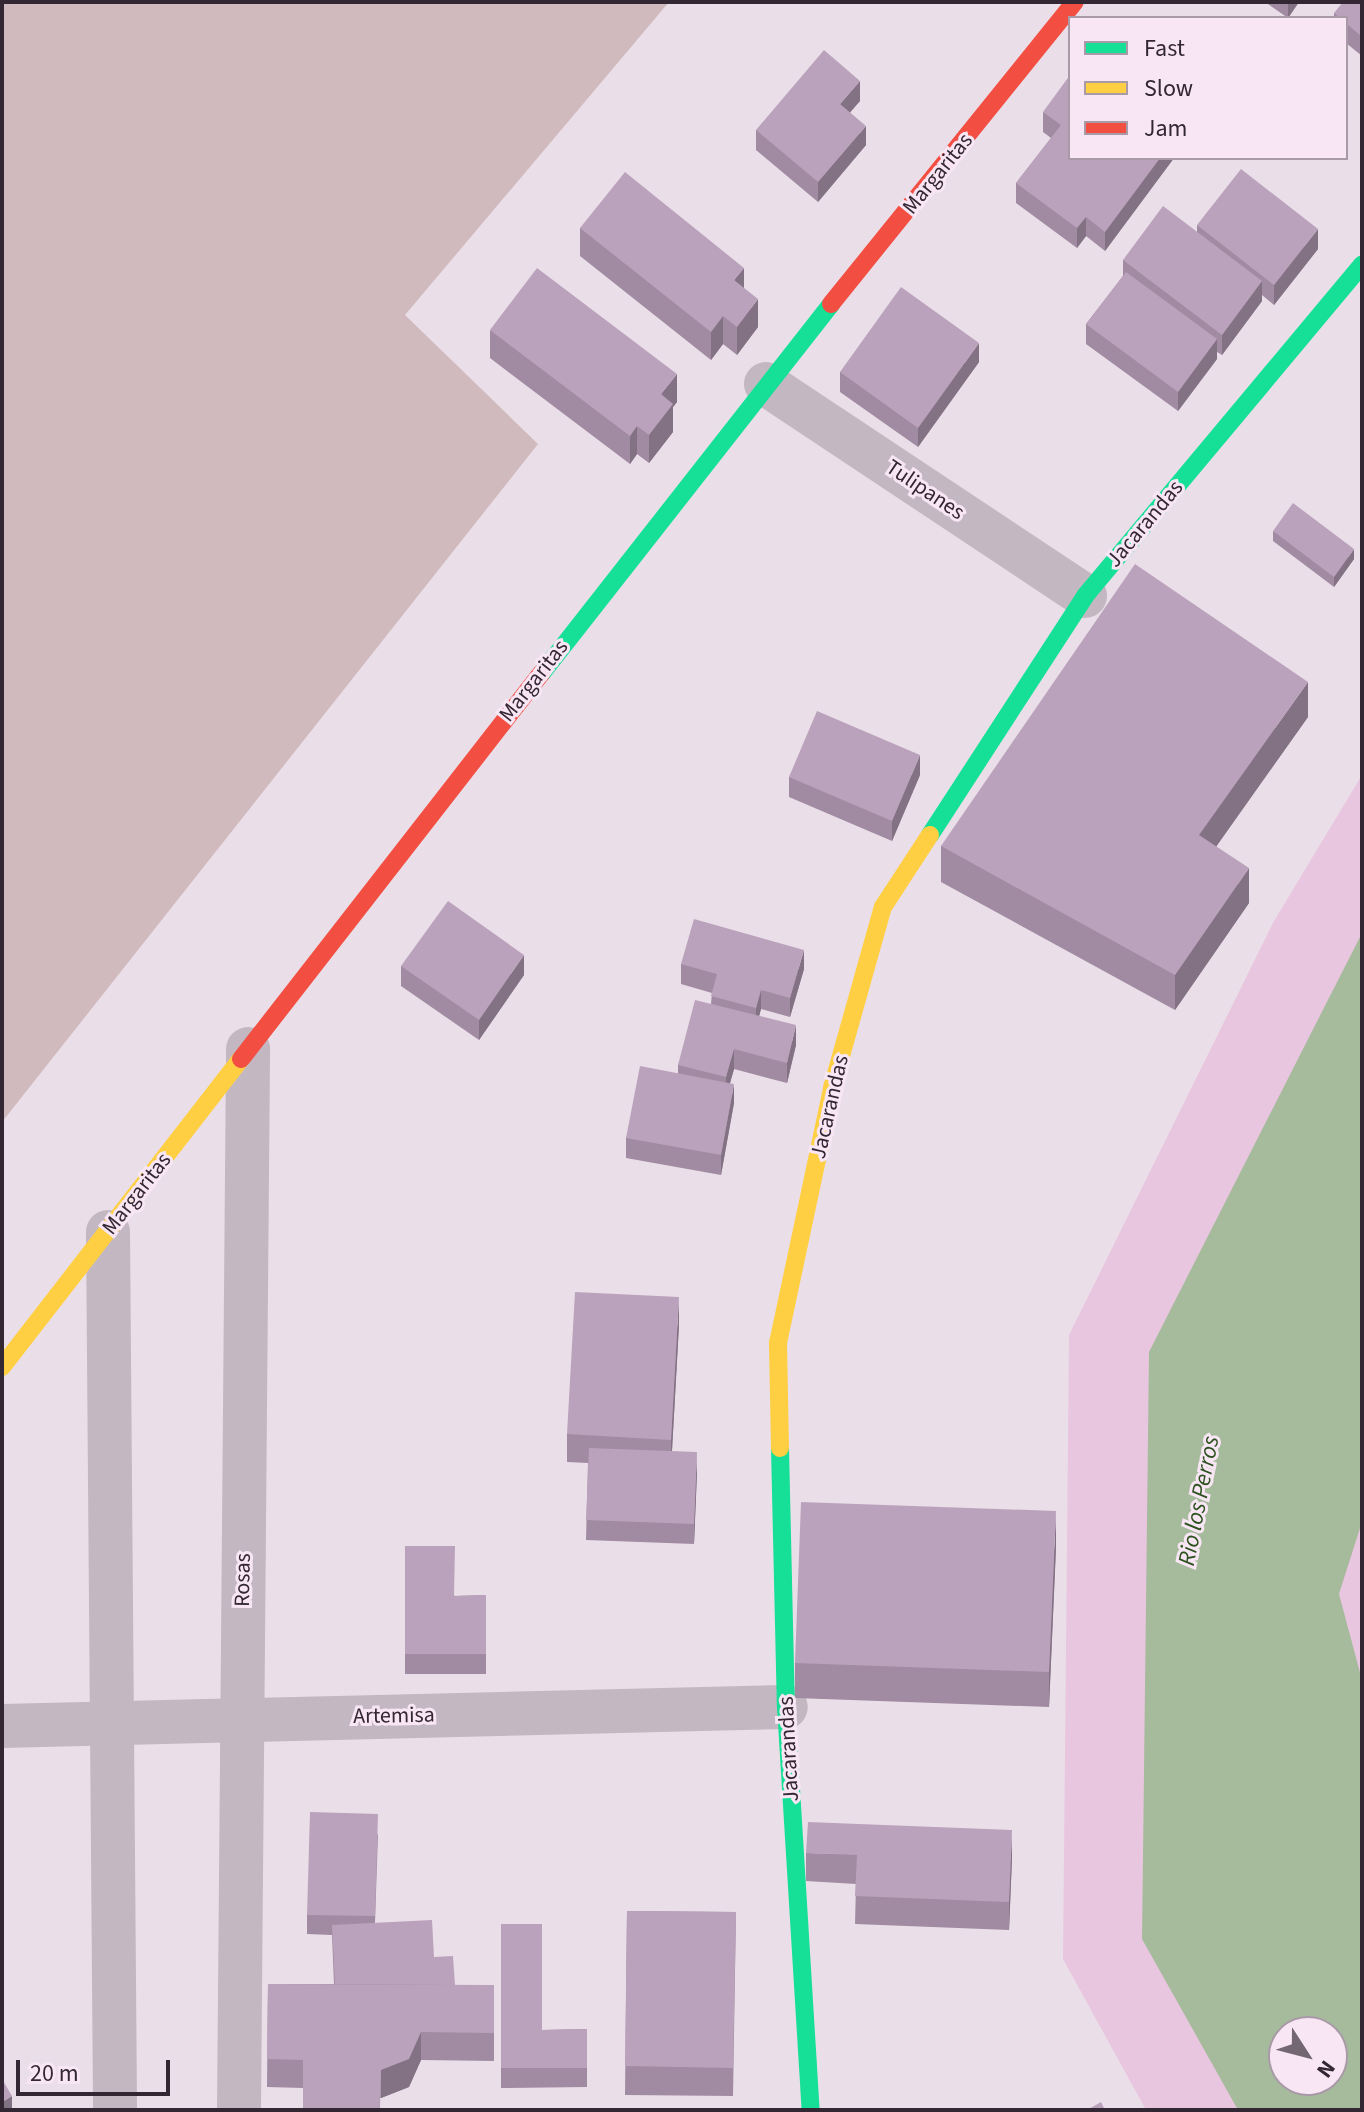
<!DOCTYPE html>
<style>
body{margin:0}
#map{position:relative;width:1364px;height:2112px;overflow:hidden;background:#eadfe8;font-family:"Source Sans 3",sans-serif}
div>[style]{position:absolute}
.green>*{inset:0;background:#d1babe}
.sand>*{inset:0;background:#e9c6df}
.water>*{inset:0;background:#a6ba9c}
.street>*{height:44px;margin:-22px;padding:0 22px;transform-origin:22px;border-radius:22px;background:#c3b8c2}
.fast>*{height:18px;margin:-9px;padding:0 9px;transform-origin:9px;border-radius:9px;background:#16e098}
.slow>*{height:18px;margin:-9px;padding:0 9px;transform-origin:9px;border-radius:9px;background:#ffcf43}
.jam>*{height:18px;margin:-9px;padding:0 9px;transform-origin:9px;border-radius:9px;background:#f24e42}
.wall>*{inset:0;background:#a18ba2}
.shaded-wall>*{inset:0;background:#837184}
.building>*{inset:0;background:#bba2bc}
span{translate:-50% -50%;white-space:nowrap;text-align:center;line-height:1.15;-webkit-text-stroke:6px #f8e6f4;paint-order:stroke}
.street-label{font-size:22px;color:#332733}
.water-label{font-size:24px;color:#2d521f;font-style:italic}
.frame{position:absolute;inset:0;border:4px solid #332733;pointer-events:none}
.legend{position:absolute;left:1068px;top:16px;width:280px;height:144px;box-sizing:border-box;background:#f8e6f4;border:2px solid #a99aa7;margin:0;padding:10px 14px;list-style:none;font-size:24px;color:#332733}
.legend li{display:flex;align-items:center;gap:16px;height:40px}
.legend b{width:40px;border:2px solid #a99aa7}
.north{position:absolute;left:1268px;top:2016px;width:80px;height:80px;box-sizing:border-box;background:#f8e6f4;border:2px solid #a99aa7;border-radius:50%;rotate:126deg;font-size:22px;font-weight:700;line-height:32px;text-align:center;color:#332733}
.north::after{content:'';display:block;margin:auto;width:28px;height:36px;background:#736772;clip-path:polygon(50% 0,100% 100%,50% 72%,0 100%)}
.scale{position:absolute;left:16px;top:2060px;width:154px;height:36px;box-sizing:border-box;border:4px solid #332733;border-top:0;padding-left:10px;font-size:24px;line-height:28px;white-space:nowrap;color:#332733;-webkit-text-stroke:6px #f8e6f4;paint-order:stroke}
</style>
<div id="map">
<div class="green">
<div style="clip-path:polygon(2px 2px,669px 2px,405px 315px,538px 444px,2px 1122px)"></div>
</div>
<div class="sand">
<div style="clip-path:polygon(evenodd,1362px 775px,1362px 2110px,1146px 2110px,1063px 1959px,1069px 1335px,1274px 921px,1362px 775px,1284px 2032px,1332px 2032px,1332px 2080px,1284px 2080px,1284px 2032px)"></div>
</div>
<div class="water">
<div style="clip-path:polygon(evenodd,1362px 933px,1362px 1522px,1339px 1594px,1362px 1680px,1362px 2110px,1238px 2110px,1142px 1939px,1149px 1352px,1362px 933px,1284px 2032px,1332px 2032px,1332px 2080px,1284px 2080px,1284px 2032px)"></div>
</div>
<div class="street">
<div style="left:766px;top:384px;width:383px;rotate:33.6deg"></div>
<div style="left:108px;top:1232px;width:878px;rotate:89.54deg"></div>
<div style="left:2px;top:1726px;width:784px;rotate:-1.39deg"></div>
<div style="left:239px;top:2110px;width:1061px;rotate:-89.51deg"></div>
</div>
<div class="fast">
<div style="left:542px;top:673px;width:469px;rotate:-51.9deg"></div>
<div style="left:930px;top:835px;width:285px;rotate:-57deg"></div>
<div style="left:1085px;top:596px;width:432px;rotate:-50.1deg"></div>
<div style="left:780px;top:1448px;width:259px;rotate:88.7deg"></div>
<div style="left:786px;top:1707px;width:404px;rotate:86.5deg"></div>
</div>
<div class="slow">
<div style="left:2px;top:1367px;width:390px;rotate:-52.2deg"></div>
<div style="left:780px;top:1448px;width:105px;rotate:-91.1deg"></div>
<div style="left:778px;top:1343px;width:261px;rotate:-78deg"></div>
<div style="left:832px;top:1088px;width:188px;rotate:-74.3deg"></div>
<div style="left:883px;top:907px;width:86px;rotate:-56.9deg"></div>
</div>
<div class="jam">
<div style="left:831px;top:304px;width:388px;rotate:-51.1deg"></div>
<div style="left:241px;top:1059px;width:489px;rotate:-52.1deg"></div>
</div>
<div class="wall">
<div style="clip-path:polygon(1265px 2px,1299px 2px,1288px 18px)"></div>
<div style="clip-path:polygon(1362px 2px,1362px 56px,1346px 43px,1346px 18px,1334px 18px,1334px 13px)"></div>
<div style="clip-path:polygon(860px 101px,850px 112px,866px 145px,818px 202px,756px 150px,756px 130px)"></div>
<div style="clip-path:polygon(1043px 112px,1174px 158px,1105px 251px,1086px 236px,1077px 248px,1016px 203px,1016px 183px,1051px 138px,1043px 132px)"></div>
<div style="clip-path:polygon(1197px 225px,1318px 249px,1274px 305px,1262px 295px,1262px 301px,1222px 355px,1217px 352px,1217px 359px,1178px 411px,1086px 344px,1086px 324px,1123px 276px,1123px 260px,1197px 232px)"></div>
<div style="clip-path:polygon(580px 228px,744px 288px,758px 327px,737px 355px,723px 344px,711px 360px,580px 256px)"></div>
<div style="clip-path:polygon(490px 330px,677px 402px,673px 407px,673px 432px,649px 463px,637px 454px,630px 464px,490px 358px)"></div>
<div style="clip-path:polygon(979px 362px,918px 447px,840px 392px,840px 372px)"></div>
<div style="clip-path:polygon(1273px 531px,1354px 559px,1334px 587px,1273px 541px)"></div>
<div style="clip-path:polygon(1308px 717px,1216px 846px,1249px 903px,1175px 1010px,941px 882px,941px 846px)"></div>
<div style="clip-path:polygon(920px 775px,892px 841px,789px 797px,789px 777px)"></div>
<div style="clip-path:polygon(681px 964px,804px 969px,790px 1017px,761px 1009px,759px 1016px,796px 1045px,787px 1083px,734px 1069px,730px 1083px,734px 1103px,721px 1175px,626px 1158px,626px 1138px,678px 1073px,678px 1065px,711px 1004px,712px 993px,681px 984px)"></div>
<div style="clip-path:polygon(401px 966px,524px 975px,479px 1040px,401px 986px)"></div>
<div style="clip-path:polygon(679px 1325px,672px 1451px,697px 1472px,694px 1544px,586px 1540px,588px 1463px,567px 1462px,567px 1434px)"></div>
<div style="clip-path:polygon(405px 1546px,455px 1596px,486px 1595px,486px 1674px,405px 1674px)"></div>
<div style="clip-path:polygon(1056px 1547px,1049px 1707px,795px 1698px,795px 1663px)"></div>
<div style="clip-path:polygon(378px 1834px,375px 1923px,434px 1957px,455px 1985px,494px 1985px,494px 2061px,421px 2060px,409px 2087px,381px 2098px,303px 2088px,267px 2087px,268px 1984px,334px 1984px,332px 1935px,307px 1934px,307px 1915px)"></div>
<div style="clip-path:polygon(806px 1853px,1012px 1858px,1009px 1930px,855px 1924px,856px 1884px,806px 1881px)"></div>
<div style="clip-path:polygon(627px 1911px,736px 1912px,733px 2096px,625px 2095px)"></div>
<div style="clip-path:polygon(501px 1924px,542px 2030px,587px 2029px,587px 2087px,501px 2088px)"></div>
</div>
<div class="shaded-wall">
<div style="clip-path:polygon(1288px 2px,1299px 2px,1288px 18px)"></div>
<div style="clip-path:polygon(860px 81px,860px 101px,840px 124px,840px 104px)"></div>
<div style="clip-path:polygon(866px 126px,866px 145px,818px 202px,818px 182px)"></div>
<div style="clip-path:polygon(1160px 158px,1174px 158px,1105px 251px,1105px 232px)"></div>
<div style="clip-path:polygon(1086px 217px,1086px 236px,1077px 248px,1077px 228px)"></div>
<div style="clip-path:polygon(1318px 229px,1318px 249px,1274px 305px,1274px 285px)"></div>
<div style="clip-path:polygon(744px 268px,744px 296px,734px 280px)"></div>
<div style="clip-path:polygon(1262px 281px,1262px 301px,1222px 355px,1222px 335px)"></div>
<div style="clip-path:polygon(758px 299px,758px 327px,737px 355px,737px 327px)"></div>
<div style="clip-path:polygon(723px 316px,723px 344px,711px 360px,711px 332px)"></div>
<div style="clip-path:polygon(1217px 339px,1217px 359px,1178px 411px,1178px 392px)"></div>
<div style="clip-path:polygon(979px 343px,979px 362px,918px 447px,918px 428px)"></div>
<div style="clip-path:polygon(677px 374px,677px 402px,673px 407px,673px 432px,649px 463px,649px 435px,661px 394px)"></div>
<div style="clip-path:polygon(637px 426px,637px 454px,630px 464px,630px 436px)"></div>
<div style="clip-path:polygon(1354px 549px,1354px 559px,1334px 587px,1334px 577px)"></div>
<div style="clip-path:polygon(1308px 682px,1308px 717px,1199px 871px,1199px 835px)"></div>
<div style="clip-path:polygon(920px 755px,920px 775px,892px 841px,892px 821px)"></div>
<div style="clip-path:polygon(1249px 868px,1249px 903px,1175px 1010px,1175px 975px)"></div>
<div style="clip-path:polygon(804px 950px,804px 969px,790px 1017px,790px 998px)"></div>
<div style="clip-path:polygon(524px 955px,524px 975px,479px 1040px,479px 1020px)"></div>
<div style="clip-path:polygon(761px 990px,761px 1009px,756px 1028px,756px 1008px)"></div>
<div style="clip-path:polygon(796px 1025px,796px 1045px,787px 1083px,787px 1063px)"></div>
<div style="clip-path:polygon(734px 1049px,734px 1069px,726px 1097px,726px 1077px)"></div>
<div style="clip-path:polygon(734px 1084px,734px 1103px,721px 1175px,721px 1155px)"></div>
<div style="clip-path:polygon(679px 1297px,679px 1325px,671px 1468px,671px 1440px)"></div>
<div style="clip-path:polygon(697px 1452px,697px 1472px,694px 1544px,694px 1524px)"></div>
<div style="clip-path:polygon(1056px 1511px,1056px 1547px,1049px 1707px,1049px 1672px)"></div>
<div style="clip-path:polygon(1012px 1830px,1012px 1858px,1009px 1930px,1009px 1902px)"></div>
<div style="clip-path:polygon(421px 2032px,421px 2060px,409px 2087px,381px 2098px,381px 2070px)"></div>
<div style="clip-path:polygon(12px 2096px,12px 2110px,2px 2110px,2px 2102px)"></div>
</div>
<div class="building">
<div style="clip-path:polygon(1343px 2px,1362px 2px,1362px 37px,1346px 23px,1346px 18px,1340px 18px,1334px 13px)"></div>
<div style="clip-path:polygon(824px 50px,860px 81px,840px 104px,866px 126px,818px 182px,756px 130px)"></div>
<div style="clip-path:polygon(1070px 75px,1070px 158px,1160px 158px,1105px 232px,1086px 217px,1077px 228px,1016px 183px,1061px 125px,1043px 112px)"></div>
<div style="clip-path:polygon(1241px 169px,1318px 229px,1274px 285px,1197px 225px)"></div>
<div style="clip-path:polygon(625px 172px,744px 268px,734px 280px,758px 299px,737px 327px,723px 316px,711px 332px,580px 228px)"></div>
<div style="clip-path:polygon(1163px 206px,1262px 281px,1222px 335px,1123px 260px)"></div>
<div style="clip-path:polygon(537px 268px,677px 374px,661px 394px,673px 404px,649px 435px,637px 426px,630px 436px,490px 330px)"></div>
<div style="clip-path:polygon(1126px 272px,1217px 339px,1178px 392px,1086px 324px)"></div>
<div style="clip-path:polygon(901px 287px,979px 343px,918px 428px,840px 372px)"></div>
<div style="clip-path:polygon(1293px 503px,1354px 549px,1334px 577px,1273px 531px)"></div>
<div style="clip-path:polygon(1135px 564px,1308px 682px,1199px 835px,1249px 868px,1175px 975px,941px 846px)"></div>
<div style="clip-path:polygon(817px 711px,920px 755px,892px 821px,789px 777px)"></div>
<div style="clip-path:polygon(448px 901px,524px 955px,479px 1020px,401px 966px)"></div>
<div style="clip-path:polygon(694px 919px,804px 950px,790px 998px,761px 990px,756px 1008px,711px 996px,717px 974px,681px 964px)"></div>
<div style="clip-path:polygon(695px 1000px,796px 1025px,787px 1063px,734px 1049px,726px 1077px,678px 1065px)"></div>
<div style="clip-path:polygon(640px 1066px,734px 1084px,721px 1155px,626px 1138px)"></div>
<div style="clip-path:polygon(575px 1292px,679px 1297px,671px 1440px,567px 1434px)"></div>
<div style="clip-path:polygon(589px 1448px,697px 1452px,694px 1524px,586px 1520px)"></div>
<div style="clip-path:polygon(801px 1502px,1056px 1511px,1049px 1672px,795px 1663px)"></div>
<div style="clip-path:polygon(405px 1546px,455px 1546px,454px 1596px,486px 1595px,486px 1654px,405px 1654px)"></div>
<div style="clip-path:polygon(310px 1812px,378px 1814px,375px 1916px,307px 1915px)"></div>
<div style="clip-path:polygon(808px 1822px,1012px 1830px,1009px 1902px,855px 1896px,857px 1855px,806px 1853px)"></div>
<div style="clip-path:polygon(627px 1911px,736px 1912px,733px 2068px,625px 2066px)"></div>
<div style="clip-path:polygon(432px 1920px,434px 1957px,453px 1956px,455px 1985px,335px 1984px,332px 1925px)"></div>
<div style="clip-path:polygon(501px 1924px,542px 1924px,542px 2030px,587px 2029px,587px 2068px,501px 2068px)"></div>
<div style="clip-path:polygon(268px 1984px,494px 1985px,494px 2033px,421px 2032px,409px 2059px,381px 2070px,380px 2110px,303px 2110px,303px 2060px,267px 2059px)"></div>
<div style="clip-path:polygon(2px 2079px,12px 2096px,2px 2102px)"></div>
<div style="clip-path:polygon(1101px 2102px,1105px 2110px,1087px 2110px)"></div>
</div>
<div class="street-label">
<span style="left:938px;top:174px;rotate:-51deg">Margaritas</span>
<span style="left:925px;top:490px;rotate:34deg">Tulipanes</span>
<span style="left:1145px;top:524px;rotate:-50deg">Jacarandas</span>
<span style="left:534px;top:681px;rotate:-52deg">Margaritas</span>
<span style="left:830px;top:1107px;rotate:-77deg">Jacarandas</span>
<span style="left:137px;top:1194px;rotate:-52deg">Margaritas</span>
<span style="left:243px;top:1580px;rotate:-89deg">Rosas</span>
<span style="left:394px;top:1716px;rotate:-1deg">Artemisa</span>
<span style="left:789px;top:1749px;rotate:-93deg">Jacarandas</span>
</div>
<div class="water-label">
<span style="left:1199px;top:1501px;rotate:-79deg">Rio los Perros</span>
</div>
<div class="frame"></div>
<ul class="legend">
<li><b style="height:10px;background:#16e098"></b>Fast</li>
<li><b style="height:10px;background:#ffcf43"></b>Slow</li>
<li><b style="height:10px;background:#f24e42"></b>Jam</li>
</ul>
<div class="north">N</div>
<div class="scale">20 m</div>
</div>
